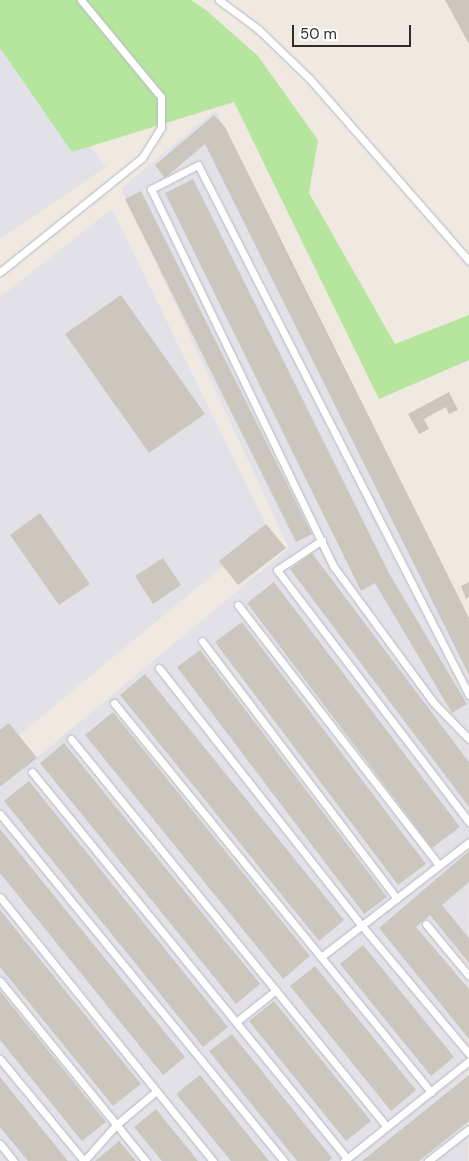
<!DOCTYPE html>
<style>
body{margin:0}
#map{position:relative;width:469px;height:1161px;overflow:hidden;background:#efe9e1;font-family:"DM Sans",sans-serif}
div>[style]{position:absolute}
.industrial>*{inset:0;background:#e3e1e8}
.green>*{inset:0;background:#b6e59e}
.building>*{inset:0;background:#cbc7bf}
.roads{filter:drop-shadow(0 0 1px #b4b7c1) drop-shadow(0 0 1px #b4b7c1)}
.lane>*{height:7px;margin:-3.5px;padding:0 3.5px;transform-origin:3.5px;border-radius:3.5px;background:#fff}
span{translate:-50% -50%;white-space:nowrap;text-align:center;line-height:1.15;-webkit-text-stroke:4px #fff;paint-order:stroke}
.scale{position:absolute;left:292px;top:25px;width:119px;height:22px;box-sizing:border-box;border:2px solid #2e2e2e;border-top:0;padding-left:6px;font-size:15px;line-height:18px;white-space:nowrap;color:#2e2e2e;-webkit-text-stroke:4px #fff;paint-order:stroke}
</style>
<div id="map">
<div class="industrial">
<div style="clip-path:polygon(0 26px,106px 167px,0 239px)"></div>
<div style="clip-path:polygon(216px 110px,469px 618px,468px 1161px,0 1161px,0 788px,289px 548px,121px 188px)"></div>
<div style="clip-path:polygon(112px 209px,268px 529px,0 751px,0 297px)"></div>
</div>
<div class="green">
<div style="clip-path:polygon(0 0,191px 0,206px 10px,258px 56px,318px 140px,309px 193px,395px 344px,469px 315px,469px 360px,379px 399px,234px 102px,72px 152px,0 48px)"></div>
</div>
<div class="building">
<div style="clip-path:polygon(445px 0,469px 0,469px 44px)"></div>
<div style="clip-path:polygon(214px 115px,225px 127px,469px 618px,469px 675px,205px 144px,165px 178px,155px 165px)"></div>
<div style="clip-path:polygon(193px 179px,390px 575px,467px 704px,452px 713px,375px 583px,361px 591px,165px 193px)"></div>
<div style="clip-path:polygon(141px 191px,312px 534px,296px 542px,125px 199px)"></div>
<div style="clip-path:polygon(121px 295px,205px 414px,149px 453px,65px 334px)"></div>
<div style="clip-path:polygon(449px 392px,458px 410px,449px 414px,446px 407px,424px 419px,429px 429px,419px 434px,408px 414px)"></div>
<div style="clip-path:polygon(40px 513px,90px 584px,59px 605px,10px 535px)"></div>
<div style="clip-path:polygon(266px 524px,286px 548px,238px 585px,219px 561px)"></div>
<div style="clip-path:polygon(312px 553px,469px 762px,469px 807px,290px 569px)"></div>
<div style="clip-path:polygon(163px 558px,181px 585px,153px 604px,135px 576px)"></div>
<div style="clip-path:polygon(274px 582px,460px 827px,432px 848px,247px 603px)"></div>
<div style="clip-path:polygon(469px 582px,469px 597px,466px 599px,461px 586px)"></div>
<div style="clip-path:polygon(242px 622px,426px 864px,398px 885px,215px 642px)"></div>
<div style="clip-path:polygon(200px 650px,387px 897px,364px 914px,177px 667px)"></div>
<div style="clip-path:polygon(145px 674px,344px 920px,319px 941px,120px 695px)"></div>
<div style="clip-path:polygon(113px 712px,310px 956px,283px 979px,85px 735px)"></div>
<div style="clip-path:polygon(9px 723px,37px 758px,0 787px,0 730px)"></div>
<div style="clip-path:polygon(64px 743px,260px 984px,236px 1004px,40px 763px)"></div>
<div style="clip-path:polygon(29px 781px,228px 1027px,203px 1047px,4px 801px)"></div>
<div style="clip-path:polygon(0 829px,185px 1057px,163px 1075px,0 873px)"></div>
<div style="clip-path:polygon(469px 851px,469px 882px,442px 905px,469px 938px,469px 963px,430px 915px,416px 927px,469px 989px,469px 1039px,379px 928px)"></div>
<div style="clip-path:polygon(0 910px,141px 1084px,113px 1106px,0 967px)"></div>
<div style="clip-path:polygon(363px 945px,454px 1057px,431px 1076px,340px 964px)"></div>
<div style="clip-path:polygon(315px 966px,416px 1090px,391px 1111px,290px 986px)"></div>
<div style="clip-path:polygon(0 991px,106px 1122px,82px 1141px,0 1040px)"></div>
<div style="clip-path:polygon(274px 1001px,371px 1121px,346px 1141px,249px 1021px)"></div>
<div style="clip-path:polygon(232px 1034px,332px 1158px,329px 1161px,297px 1161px,209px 1051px)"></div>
<div style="clip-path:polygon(200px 1075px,269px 1161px,231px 1161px,176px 1094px)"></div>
<div style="clip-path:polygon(469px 1075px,469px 1121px,419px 1161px,362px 1161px)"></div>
<div style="clip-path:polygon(0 1077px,68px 1161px,28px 1161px,0 1127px)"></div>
<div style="clip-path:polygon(156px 1109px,198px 1161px,162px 1161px,134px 1127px)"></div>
<div style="clip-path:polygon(119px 1141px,136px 1161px,95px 1161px)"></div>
</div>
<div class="roads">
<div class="lane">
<div style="left:219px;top:0;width:49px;rotate:36.6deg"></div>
<div style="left:258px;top:29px;width:71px;rotate:43.9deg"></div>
<div style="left:309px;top:78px;width:243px;rotate:48.8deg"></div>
<div style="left:0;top:272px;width:182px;rotate:-38.8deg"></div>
<div style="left:142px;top:158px;width:36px;rotate:-58deg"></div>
<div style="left:161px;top:127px;width:30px;rotate:-90deg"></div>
<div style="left:161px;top:97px;width:126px;rotate:-129.5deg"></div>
<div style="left:322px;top:540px;width:54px;rotate:146.3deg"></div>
<div style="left:277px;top:570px;width:317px;rotate:52.7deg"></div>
<div style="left:238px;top:605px;width:329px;rotate:52.3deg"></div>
<div style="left:202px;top:641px;width:323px;rotate:52.9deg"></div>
<div style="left:159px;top:668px;width:328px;rotate:51.8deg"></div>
<div style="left:362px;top:926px;width:167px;rotate:50.1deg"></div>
<div style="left:469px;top:695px;width:595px;rotate:-117.08deg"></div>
<div style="left:198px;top:165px;width:53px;rotate:152.9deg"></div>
<div style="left:151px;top:189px;width:420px;rotate:64.2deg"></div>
<div style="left:334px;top:567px;width:167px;rotate:53.7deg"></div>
<div style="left:433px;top:702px;width:52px;rotate:45.8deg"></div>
<div style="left:114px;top:703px;width:502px;rotate:50.82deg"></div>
<div style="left:71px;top:739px;width:500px;rotate:50.84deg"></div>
<div style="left:32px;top:772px;width:498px;rotate:50.8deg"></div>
<div style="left:0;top:814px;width:448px;rotate:50.7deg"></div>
<div style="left:0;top:897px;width:339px;rotate:51.1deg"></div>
<div style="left:426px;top:924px;width:67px;rotate:50.4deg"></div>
<div style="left:321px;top:957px;width:187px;rotate:-37.8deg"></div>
<div style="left:0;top:981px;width:232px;rotate:51deg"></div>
<div style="left:236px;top:1022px;width:51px;rotate:-38.7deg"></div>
<div style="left:0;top:1059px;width:132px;rotate:50.5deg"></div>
<div style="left:0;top:1144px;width:22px;rotate:51deg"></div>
<div style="left:84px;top:1161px;width:48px;rotate:-48.4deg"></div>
<div style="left:116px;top:1125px;width:51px;rotate:-40.2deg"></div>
<div style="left:344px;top:1161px;width:160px;rotate:-38.7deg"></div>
<div style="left:428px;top:1161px;width:52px;rotate:-38deg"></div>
</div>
</div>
<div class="scale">50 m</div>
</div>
